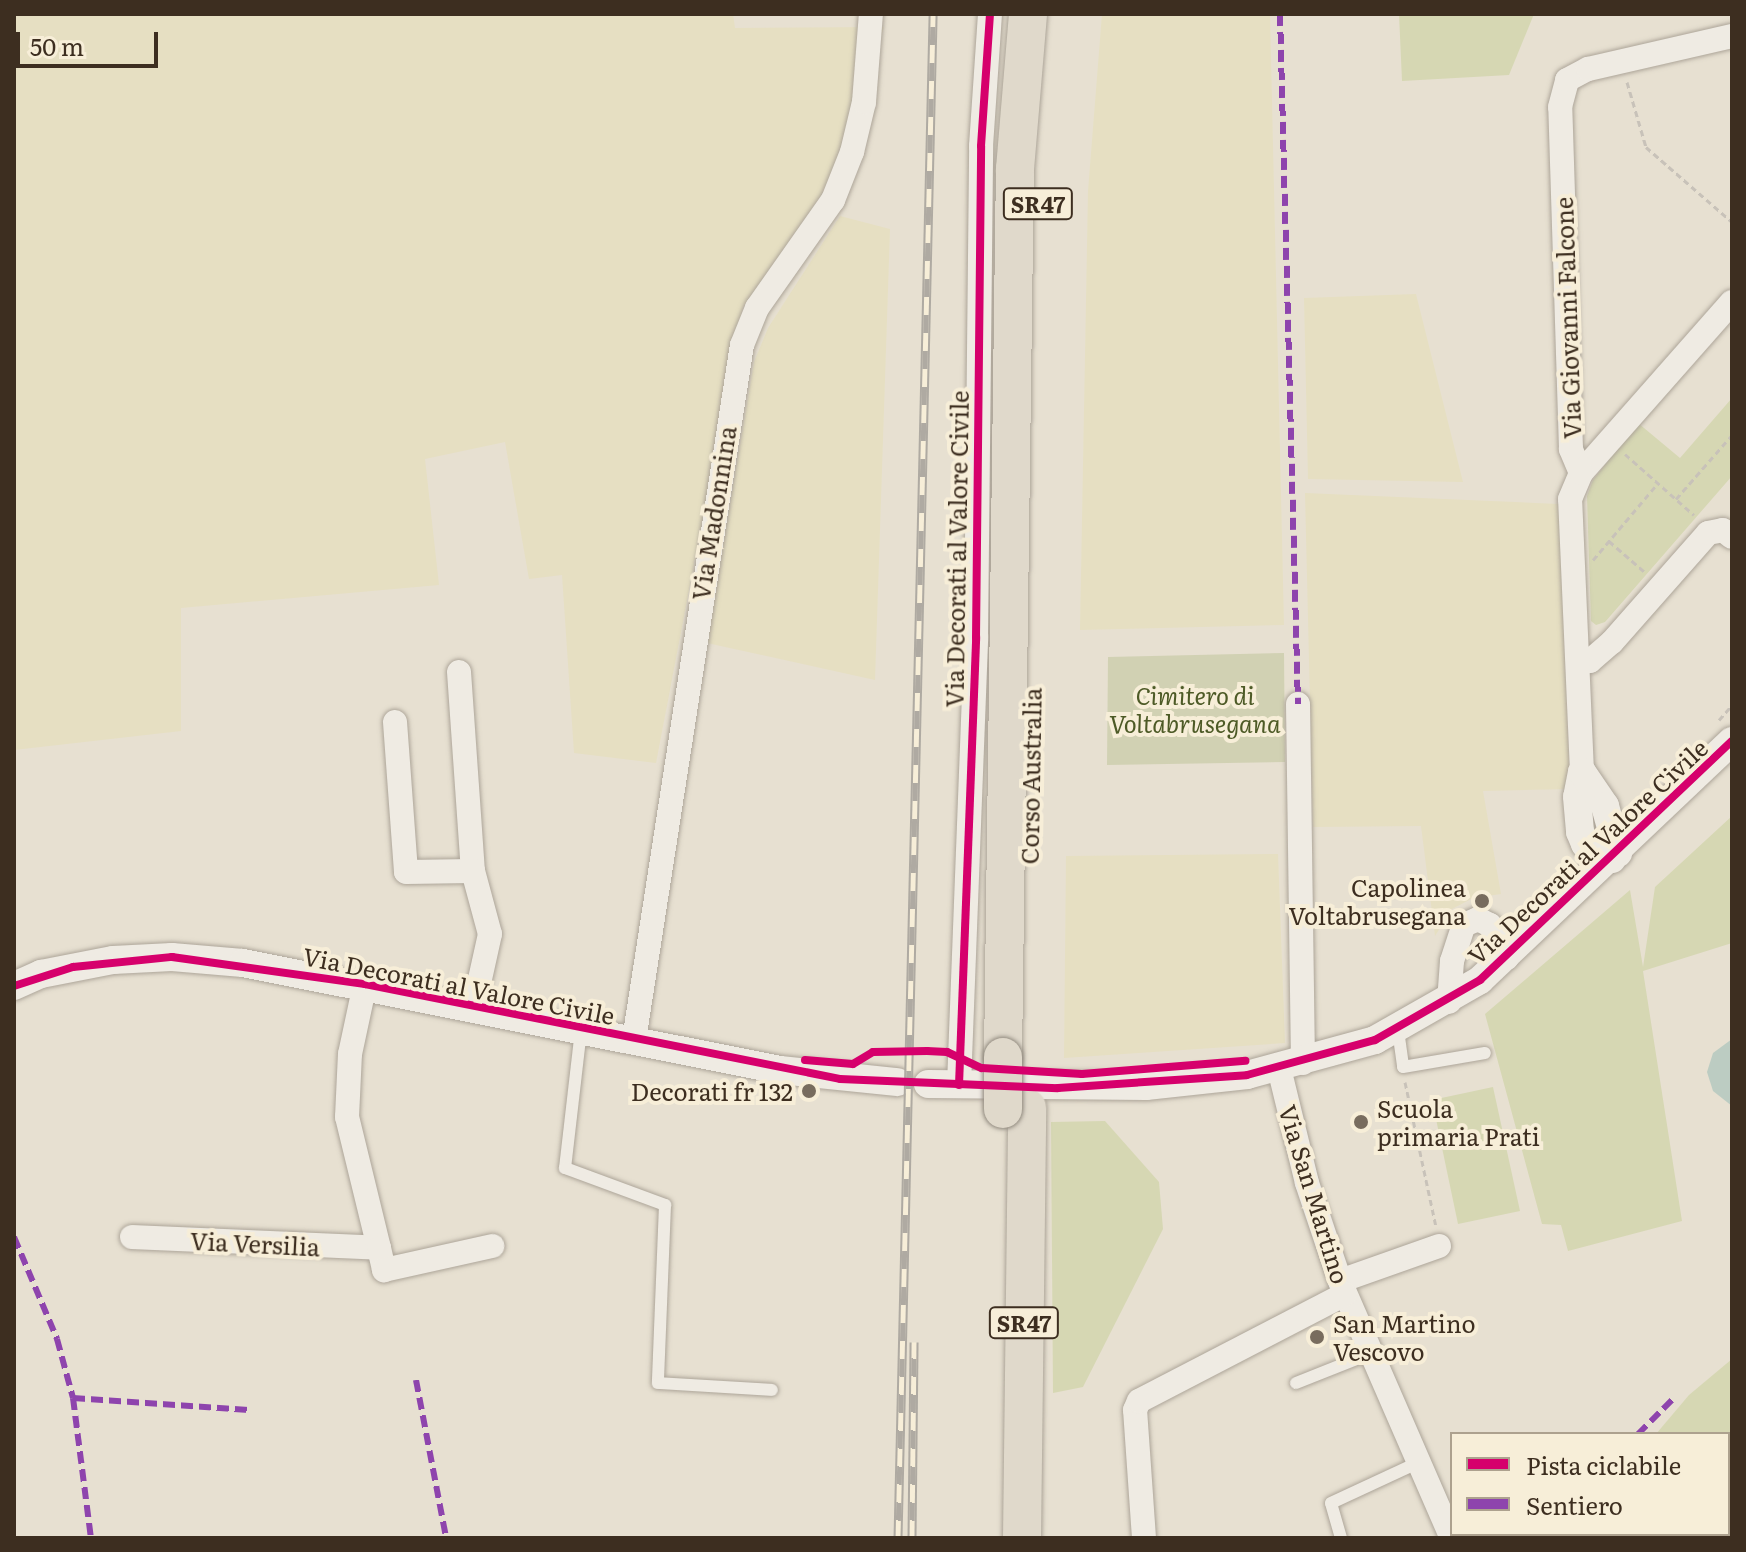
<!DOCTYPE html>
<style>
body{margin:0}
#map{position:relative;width:1746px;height:1552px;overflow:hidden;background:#e7e0d1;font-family:Literata,serif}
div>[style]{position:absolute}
.farmland>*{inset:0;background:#e6dfc2}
.green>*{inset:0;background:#d6d7b3}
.cemetery>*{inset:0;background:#d1d1b3}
.water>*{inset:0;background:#bcccc2}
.path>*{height:3px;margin-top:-1.5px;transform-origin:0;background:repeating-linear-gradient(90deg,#c8c2b9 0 6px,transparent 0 10px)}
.roads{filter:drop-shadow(0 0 2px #ada599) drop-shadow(0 0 2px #ada599)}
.service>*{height:12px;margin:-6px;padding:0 6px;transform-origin:6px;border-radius:6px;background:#efebe3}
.minor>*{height:24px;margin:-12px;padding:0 12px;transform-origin:12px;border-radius:12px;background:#efebe3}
.tertiary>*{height:28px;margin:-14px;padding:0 14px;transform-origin:14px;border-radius:14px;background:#efebe3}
.trunk>*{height:38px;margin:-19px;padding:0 19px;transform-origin:19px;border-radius:19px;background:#e0d9cb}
.rail>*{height:9px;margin-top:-4.5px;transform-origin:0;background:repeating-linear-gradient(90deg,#f7eed8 0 18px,#afaaa2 0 36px);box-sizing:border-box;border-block:2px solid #afaaa2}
.bridges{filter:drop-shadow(0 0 2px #928b80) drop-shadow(0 0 2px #928b80)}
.trunk-bridge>*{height:38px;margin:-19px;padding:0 19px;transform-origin:19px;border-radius:19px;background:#e0d9cb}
.quiet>*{height:6px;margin-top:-3px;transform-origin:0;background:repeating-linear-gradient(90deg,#8e44ad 0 12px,transparent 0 18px)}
.cycleway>*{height:8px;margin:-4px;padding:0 4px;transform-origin:4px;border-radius:4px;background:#d6006c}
.dots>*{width:22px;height:22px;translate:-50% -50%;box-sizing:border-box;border:4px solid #f7eed8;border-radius:50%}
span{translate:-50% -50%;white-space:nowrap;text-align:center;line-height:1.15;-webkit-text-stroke:8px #f7eed8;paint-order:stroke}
.shield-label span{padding:2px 6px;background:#f7eed8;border:2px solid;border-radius:6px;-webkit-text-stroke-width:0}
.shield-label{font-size:22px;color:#3d2e20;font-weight:700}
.street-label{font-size:24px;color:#3d2e20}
.park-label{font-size:24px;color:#4d5a26;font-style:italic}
.poi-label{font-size:24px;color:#3d2e20}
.right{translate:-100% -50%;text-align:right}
.left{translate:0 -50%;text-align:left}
.frame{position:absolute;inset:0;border:16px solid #3d2e20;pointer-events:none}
.legend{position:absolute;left:1450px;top:1432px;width:280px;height:104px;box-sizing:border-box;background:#f7eed8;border:2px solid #ada18e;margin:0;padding:10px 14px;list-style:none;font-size:24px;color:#3d2e20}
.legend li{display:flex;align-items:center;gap:16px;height:40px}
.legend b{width:40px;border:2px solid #ada18e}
.scale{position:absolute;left:16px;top:32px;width:142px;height:36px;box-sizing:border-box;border:4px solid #3d2e20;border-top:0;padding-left:10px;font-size:24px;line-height:28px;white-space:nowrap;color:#3d2e20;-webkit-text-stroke:6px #f7eed8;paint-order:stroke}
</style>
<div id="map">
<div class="farmland">
<div style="clip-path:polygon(14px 14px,733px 14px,735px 28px,884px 27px,843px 164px,743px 307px,656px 763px,574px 753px,562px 575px,529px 579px,505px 442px,425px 459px,439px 585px,181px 608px,181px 731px,14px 750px)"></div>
<div style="clip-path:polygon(1102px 14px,1270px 14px,1284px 625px,1080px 630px,1088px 191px)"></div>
<div style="clip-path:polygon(840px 216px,890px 229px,875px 680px,707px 643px,754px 362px,768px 328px)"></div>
<div style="clip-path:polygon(1416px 294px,1463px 482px,1308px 479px,1304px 298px)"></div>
<div style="clip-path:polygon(1305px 493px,1559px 504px,1570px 789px,1483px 791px,1501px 894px,1473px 898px,1452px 909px,1435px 936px,1421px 826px,1313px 827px)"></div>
<div style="clip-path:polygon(1278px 854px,1285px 1043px,1064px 1058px,1066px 856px)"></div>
</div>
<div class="green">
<div style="clip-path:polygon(1399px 14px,1534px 14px,1509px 75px,1402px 81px)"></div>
<div style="clip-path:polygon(1732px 398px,1732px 476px,1605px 622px,1596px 625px,1591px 621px,1587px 496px,1593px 480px,1638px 423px,1680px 458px)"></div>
<div style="clip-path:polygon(1732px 816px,1732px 943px,1643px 971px,1682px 1221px,1568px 1251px,1561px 1225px,1542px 1224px,1485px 1014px,1630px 890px,1643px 967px,1655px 887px)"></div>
<div style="clip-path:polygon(1493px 1087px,1520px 1211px,1458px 1224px,1432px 1100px)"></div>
<div style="clip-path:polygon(1105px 1121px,1159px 1182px,1163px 1229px,1083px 1387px,1053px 1393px,1051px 1122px)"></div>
<div style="clip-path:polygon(1732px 1359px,1732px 1433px,1656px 1434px,1689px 1395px)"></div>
</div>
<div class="cemetery">
<div style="clip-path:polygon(1284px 653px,1285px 762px,1107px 765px,1108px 657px)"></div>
</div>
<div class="water">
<div style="clip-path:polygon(1732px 1039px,1732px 1106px,1713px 1091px,1707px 1072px,1713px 1053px)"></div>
<div style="clip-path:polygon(1732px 1433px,1732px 1538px,1609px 1538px,1728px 1534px)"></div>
</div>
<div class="path">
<div style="left:1627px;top:82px;width:68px;rotate:73.7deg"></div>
<div style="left:1646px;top:147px;width:114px;rotate:41.1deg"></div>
<div style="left:1625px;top:454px;width:92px;rotate:41.5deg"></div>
<div style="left:1676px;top:499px;width:85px;rotate:-48.8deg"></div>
<div style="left:1609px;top:541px;width:49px;rotate:40.9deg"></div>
<div style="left:1593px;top:560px;width:101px;rotate:-49.8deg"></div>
<div style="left:1719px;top:720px;width:20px;rotate:-49deg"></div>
<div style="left:1405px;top:1082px;width:148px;rotate:77.9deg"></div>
</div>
<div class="roads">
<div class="service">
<div style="left:581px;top:1030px;width:139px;rotate:96.6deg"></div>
<div style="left:565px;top:1168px;width:107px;rotate:20.3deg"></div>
<div style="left:665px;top:1205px;width:178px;rotate:92.3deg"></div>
<div style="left:658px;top:1383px;width:114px;rotate:3.5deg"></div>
<div style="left:1398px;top:1030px;width:37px;rotate:82deg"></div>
<div style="left:1403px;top:1067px;width:83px;rotate:-9.7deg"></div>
<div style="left:1296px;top:1383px;width:79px;rotate:-21.7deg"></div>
<div style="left:1341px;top:1538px;width:36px;rotate:-106deg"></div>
<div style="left:1331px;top:1503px;width:95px;rotate:-24.9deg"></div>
</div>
<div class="minor">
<div style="left:1581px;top:473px;width:228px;rotate:-48.6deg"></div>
<div style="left:1578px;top:662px;width:12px;rotate:-5deg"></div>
<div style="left:1590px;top:661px;width:29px;rotate:-41deg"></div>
<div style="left:1612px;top:642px;width:145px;rotate:-48.6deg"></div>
<div style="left:1708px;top:533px;width:15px;rotate:-11deg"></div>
<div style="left:1723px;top:530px;width:11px;rotate:38deg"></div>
<div style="left:459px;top:672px;width:199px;rotate:86deg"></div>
<div style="left:473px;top:871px;width:65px;rotate:74.9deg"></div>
<div style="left:490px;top:934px;width:74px;rotate:102.5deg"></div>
<div style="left:1298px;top:704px;width:359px;rotate:89.2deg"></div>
<div style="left:395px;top:722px;width:150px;rotate:85.8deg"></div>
<div style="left:406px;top:872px;width:67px;rotate:-0.9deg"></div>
<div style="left:1582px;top:772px;width:273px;rotate:-92.5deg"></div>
<div style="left:1570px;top:499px;width:28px;rotate:-67deg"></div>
<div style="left:1581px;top:473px;width:26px;rotate:-113deg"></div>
<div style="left:1571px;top:449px;width:342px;rotate:-91.8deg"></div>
<div style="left:1560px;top:107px;width:28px;rotate:-75deg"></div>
<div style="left:1567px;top:80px;width:24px;rotate:-28deg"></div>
<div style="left:1588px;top:69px;width:148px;rotate:-12.9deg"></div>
<div style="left:1449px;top:1002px;width:41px;rotate:-85.8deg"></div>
<div style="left:1452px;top:961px;width:38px;rotate:-72deg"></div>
<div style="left:1464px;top:925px;width:15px;rotate:-23deg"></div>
<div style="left:1478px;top:919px;width:13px;rotate:27deg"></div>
<div style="left:1490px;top:925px;width:37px;rotate:63deg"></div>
<div style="left:634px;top:1040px;width:703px;rotate:-81.17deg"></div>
<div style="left:742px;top:345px;width:40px;rotate:-68deg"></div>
<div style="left:757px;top:308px;width:132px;rotate:-54.9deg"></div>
<div style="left:833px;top:200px;width:52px;rotate:-68.4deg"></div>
<div style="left:852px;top:152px;width:51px;rotate:-76.5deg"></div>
<div style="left:864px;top:102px;width:88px;rotate:-85.5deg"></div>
<div style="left:1279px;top:1068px;width:118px;rotate:76.3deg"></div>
<div style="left:1307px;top:1183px;width:103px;rotate:71.4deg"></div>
<div style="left:1340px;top:1281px;width:280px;rotate:66.5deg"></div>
<div style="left:959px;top:1085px;width:447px;rotate:-87.8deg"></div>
<div style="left:976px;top:638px;width:492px;rotate:-89.4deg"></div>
<div style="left:981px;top:146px;width:132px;rotate:-86.1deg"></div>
<div style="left:132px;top:1237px;width:247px;rotate:2.5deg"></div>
<div style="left:379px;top:1248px;width:135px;rotate:-103.7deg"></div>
<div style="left:347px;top:1117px;width:63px;rotate:-87.3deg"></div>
<div style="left:350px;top:1054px;width:72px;rotate:-77.9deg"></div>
<div style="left:379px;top:1248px;width:23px;rotate:77deg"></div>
<div style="left:384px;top:1270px;width:111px;rotate:-12.5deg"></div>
<div style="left:1340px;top:1281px;width:105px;rotate:-19.5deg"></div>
<div style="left:1144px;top:1538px;width:128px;rotate:-94deg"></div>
<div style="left:1135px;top:1410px;width:10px;rotate:-66deg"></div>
<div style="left:1139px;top:1401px;width:232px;rotate:-27.4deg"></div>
</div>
<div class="tertiary">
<div style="left:1582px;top:772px;width:25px;rotate:101deg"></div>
<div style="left:1577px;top:797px;width:35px;rotate:85deg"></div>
<div style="left:1580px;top:832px;width:13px;rotate:67deg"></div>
<div style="left:1585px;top:844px;width:31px;rotate:29deg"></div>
<div style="left:1582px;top:772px;width:41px;rotate:55.9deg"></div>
<div style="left:1605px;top:806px;width:49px;rotate:74.5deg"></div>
<div style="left:14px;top:986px;width:30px;rotate:-24deg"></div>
<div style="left:41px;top:974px;width:73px;rotate:-11deg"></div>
<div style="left:113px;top:960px;width:59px;rotate:-2.9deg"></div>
<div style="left:172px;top:957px;width:71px;rotate:4.8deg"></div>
<div style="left:243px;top:963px;width:548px;rotate:11.27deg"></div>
<div style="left:780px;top:1070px;width:118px;rotate:5.9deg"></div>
<div style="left:928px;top:1084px;width:218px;rotate:0.5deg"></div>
<div style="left:1146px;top:1086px;width:102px;rotate:-6.2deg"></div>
<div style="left:1247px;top:1075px;width:133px;rotate:-15.3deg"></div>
<div style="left:1375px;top:1040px;width:121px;rotate:-29.7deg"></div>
<div style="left:1480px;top:980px;width:347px;rotate:-43.5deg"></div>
</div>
<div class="trunk">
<div style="left:1003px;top:1057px;width:888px;rotate:-89.23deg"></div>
<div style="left:1015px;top:169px;width:156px;rotate:-85.2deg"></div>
<div style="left:1022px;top:1538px;width:430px;rotate:-89.3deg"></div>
</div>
</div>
<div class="rail">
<div style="left:898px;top:1538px;width:1524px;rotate:-88.68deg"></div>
<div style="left:912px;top:1538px;width:196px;rotate:-89.4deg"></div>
</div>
<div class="bridges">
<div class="trunk-bridge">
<div style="left:1003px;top:1109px;width:52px;rotate:-90deg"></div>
</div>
</div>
<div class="quiet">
<div style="left:1280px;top:14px;width:690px;rotate:88.51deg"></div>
<div style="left:14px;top:1237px;width:111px;rotate:67.1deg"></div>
<div style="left:57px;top:1339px;width:61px;rotate:74.8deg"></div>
<div style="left:73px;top:1398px;width:141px;rotate:82.7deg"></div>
<div style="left:416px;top:1380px;width:161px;rotate:79.2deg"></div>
<div style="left:73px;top:1398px;width:176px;rotate:3.9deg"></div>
<div style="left:1638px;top:1434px;width:51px;rotate:-45deg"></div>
<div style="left:1563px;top:1538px;width:4px;rotate:-76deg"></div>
</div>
<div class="cycleway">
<div style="left:14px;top:986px;width:62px;rotate:-17.9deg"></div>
<div style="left:73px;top:967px;width:100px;rotate:-5.8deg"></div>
<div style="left:172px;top:957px;width:195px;rotate:8deg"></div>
<div style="left:365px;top:984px;width:484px;rotate:11.3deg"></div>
<div style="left:840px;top:1079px;width:218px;rotate:2.4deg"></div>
<div style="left:1058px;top:1088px;width:189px;rotate:-3.9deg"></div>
<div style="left:1247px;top:1075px;width:133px;rotate:-15.3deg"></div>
<div style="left:1375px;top:1040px;width:121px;rotate:-29.7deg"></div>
<div style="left:1480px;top:980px;width:347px;rotate:-43.5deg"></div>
<div style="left:805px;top:1060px;width:48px;rotate:4.8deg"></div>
<div style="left:853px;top:1064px;width:23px;rotate:-31deg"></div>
<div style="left:873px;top:1052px;width:54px;rotate:-1.1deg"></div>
<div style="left:927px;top:1051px;width:20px;rotate:3deg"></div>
<div style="left:947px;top:1052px;width:38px;rotate:25deg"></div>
<div style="left:982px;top:1068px;width:100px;rotate:3.4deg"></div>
<div style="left:1082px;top:1074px;width:164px;rotate:-4.6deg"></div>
<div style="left:959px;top:1085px;width:447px;rotate:-87.8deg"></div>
<div style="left:976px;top:638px;width:492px;rotate:-89.4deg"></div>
<div style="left:981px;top:146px;width:132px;rotate:-86.1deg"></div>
</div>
<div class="dots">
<div style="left:1482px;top:901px;background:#786c5e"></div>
<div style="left:809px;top:1091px;background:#786c5e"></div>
<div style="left:1361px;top:1122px;background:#786c5e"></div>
<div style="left:1317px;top:1337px;background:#786c5e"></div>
</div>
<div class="shield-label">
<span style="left:1038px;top:204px">SR47</span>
<span style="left:1024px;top:1323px">SR47</span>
</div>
<div class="street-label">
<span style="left:1567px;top:318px;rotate:-92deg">Via Giovanni Falcone</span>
<span style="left:713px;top:513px;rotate:-81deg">Via Madonnina</span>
<span style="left:956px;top:549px;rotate:-89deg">Via Decorati al Valore Civile</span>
<span style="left:1030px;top:776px;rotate:-89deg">Corso Australia</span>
<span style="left:1587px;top:851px;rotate:-43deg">Via Decorati al Valore Civile</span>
<span style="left:459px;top:985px;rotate:11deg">Via Decorati al Valore Civile</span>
<span style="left:1315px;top:1194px;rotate:73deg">Via San Martino</span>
<span style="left:255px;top:1243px;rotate:3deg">Via Versilia</span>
</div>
<div class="park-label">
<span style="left:1195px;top:709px">Cimitero di<br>Voltabrusegana</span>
</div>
<div class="poi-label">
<span class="right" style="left:1466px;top:901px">Capolinea<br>Voltabrusegana</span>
<span class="right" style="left:793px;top:1091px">Decorati fr 132</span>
<span class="left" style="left:1377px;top:1122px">Scuola<br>primaria Prati</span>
<span class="left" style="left:1333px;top:1337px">San Martino<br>Vescovo</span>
</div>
<div class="frame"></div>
<ul class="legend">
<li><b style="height:10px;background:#d6006c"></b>Pista ciclabile</li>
<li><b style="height:10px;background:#8e44ad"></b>Sentiero</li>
</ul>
<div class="scale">50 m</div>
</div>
